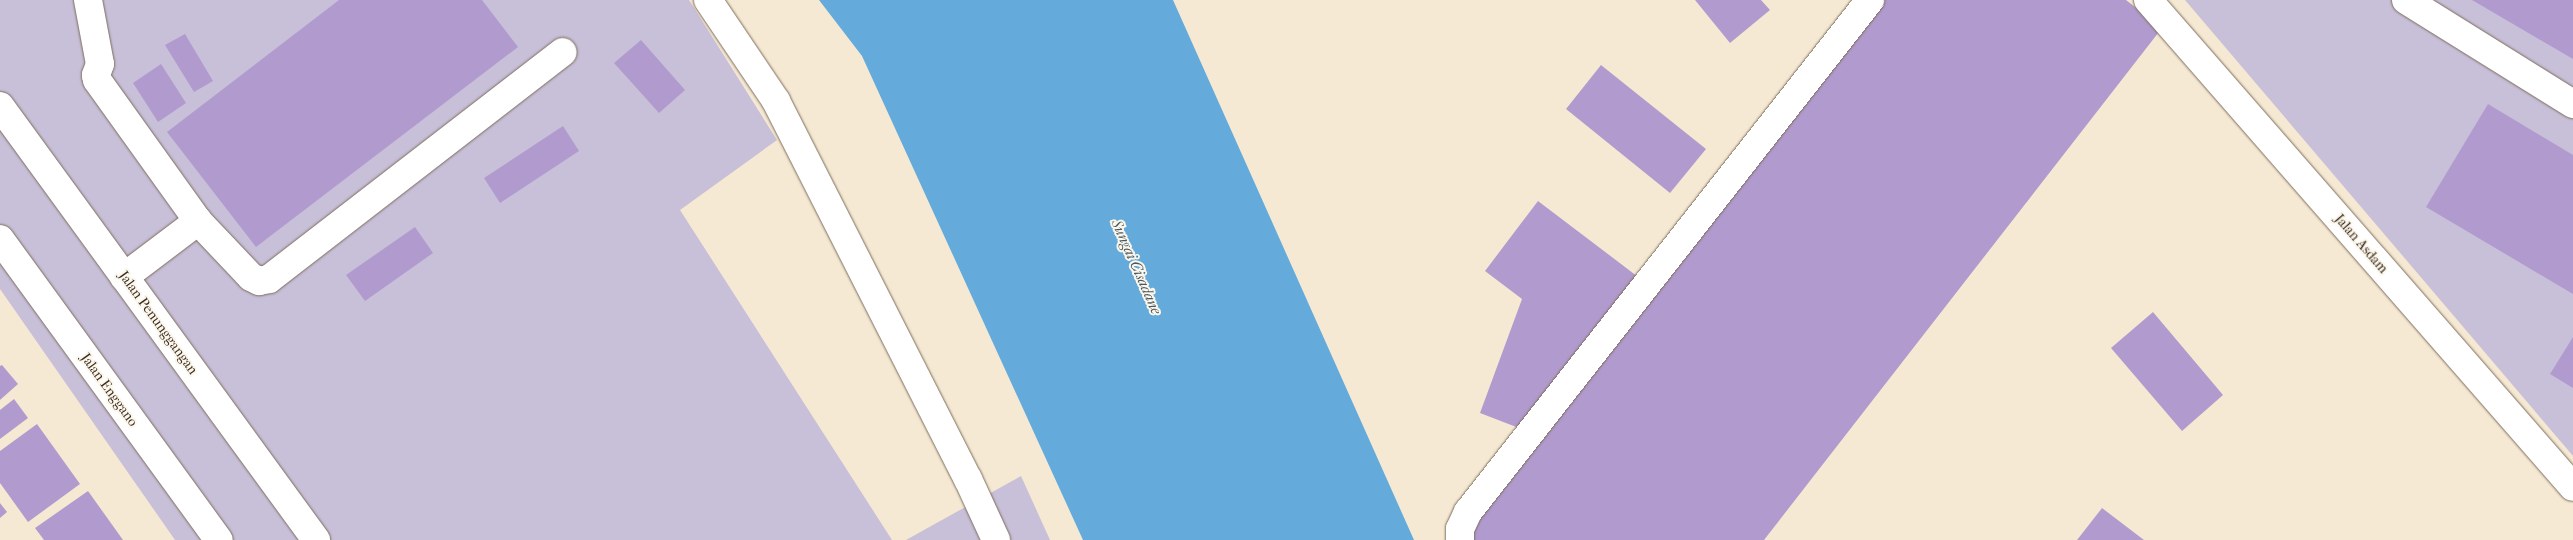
<!DOCTYPE html>
<style>
body{margin:0}
#map{position:relative;width:2573px;height:540px;overflow:hidden;background:#f6e9d3;font-family:"IM FELL French Canon",serif}
div>[style]{position:absolute}
.industrial>*{inset:0;background:#c8bfd8}
.water>*{inset:0;background:#64abdb}
.building>*{inset:0;background:#b19bce}
.roads{filter:drop-shadow(0 0 1px #7c6d5d) drop-shadow(0 0 1px #7c6d5d)}
.minor>*{height:28px;margin:-14px;padding:0 14px;transform-origin:14px;border-radius:14px;background:#fff}
span{translate:-50% -50%;white-space:nowrap;text-align:center;line-height:1.15;-webkit-text-stroke:4px #fbf7ec;paint-order:stroke}
.street-label{font-size:14px;color:#3b2a1e}
.water-label{font-size:15px;color:#495760;font-style:italic}
</style>
<div id="map">
<div class="industrial">
<div style="clip-path:polygon(0 0,689px 0,777px 140px,680px 210px,892px 540px,175px 540px,0 289px)"></div>
<div style="clip-path:polygon(2185px 0,2573px 0,2573px 456px)"></div>
<div style="clip-path:polygon(1021px 476px,1050px 540px,906px 540px)"></div>
</div>
<div class="water">
<div style="clip-path:polygon(819px 0,1173px 0,1414px 540px,1083px 540px,862px 56px)"></div>
</div>
<div class="building">
<div style="clip-path:polygon(339px 0,482px 0,518px 47px,256px 247px,167px 132px)"></div>
<div style="clip-path:polygon(1695px 0,1761px 0,1770px 10px,1730px 43px)"></div>
<div style="clip-path:polygon(1879px 0,2126px 0,2162px 28px,1764px 540px,1473px 540px,1464px 533px,1540px 436px,1480px 413px,1522px 299px,1485px 271px,1538px 201px,1654px 289px)"></div>
<div style="clip-path:polygon(2472px 0,2573px 0,2573px 59px)"></div>
<div style="clip-path:polygon(185px 34px,213px 81px,194px 92px,165px 45px)"></div>
<div style="clip-path:polygon(641px 40px,685px 90px,659px 113px,614px 63px)"></div>
<div style="clip-path:polygon(161px 64px,186px 103px,158px 122px,133px 83px)"></div>
<div style="clip-path:polygon(1601px 65px,1706px 149px,1670px 193px,1566px 109px)"></div>
<div style="clip-path:polygon(2488px 104px,2573px 155px,2573px 294px,2426px 207px)"></div>
<div style="clip-path:polygon(563px 126px,579px 151px,500px 203px,484px 178px)"></div>
<div style="clip-path:polygon(415px 227px,433px 253px,365px 301px,346px 275px)"></div>
<div style="clip-path:polygon(2153px 312px,2223px 395px,2182px 431px,2111px 348px)"></div>
<div style="clip-path:polygon(2573px 337px,2573px 388px,2550px 374px)"></div>
<div style="clip-path:polygon(2px 365px,18px 384px,0 400px,0 366px)"></div>
<div style="clip-path:polygon(14px 399px,28px 418px,0 439px,0 410px)"></div>
<div style="clip-path:polygon(37px 424px,80px 484px,28px 522px,0 483px,0 451px)"></div>
<div style="clip-path:polygon(88px 491px,123px 540px,44px 540px,35px 528px)"></div>
<div style="clip-path:polygon(0 503px,7px 512px,0 518px)"></div>
<div style="clip-path:polygon(2102px 508px,2144px 540px,2077px 540px)"></div>
</div>
<div class="roads">
<div class="minor">
<div style="left:88px;top:0;width:65px;rotate:79.4deg"></div>
<div style="left:100px;top:64px;width:12px;rotate:110deg"></div>
<div style="left:96px;top:75px;width:5px;rotate:79deg"></div>
<div style="left:97px;top:80px;width:173px;rotate:54.4deg"></div>
<div style="left:708px;top:0;width:122px;rotate:56deg"></div>
<div style="left:776px;top:101px;width:424px;rotate:63.1deg"></div>
<div style="left:968px;top:479px;width:67px;rotate:65.3deg"></div>
<div style="left:2148px;top:0;width:646px;rotate:48.89deg"></div>
<div style="left:2406px;top:0;width:197px;rotate:31.9deg"></div>
<div style="left:0;top:106px;width:537px;rotate:53.94deg"></div>
<div style="left:0;top:239px;width:372px;rotate:54deg"></div>
<div style="left:124px;top:277px;width:93px;rotate:-37.1deg"></div>
<div style="left:198px;top:221px;width:77px;rotate:46.6deg"></div>
<div style="left:251px;top:277px;width:9px;rotate:27deg"></div>
<div style="left:259px;top:281px;width:10px;rotate:-11deg"></div>
<div style="left:269px;top:279px;width:371px;rotate:-37.7deg"></div>
<div style="left:1460px;top:540px;width:11px;rotate:-90deg"></div>
<div style="left:1460px;top:529px;width:19px;rotate:-65deg"></div>
<div style="left:1468px;top:512px;width:651px;rotate:-51.86deg"></div>
</div>
</div>
<div class="street-label">
<span style="left:2361px;top:244px;rotate:49deg">Jalan Asdam</span>
<span style="left:158px;top:323px;rotate:54deg">Jalan Penunggangan</span>
<span style="left:109px;top:390px;rotate:54deg">Jalan Enggano</span>
</div>
<div class="water-label">
<span style="left:1136px;top:267px;rotate:66deg">Sungai Cisadane</span>
</div>
</div>
